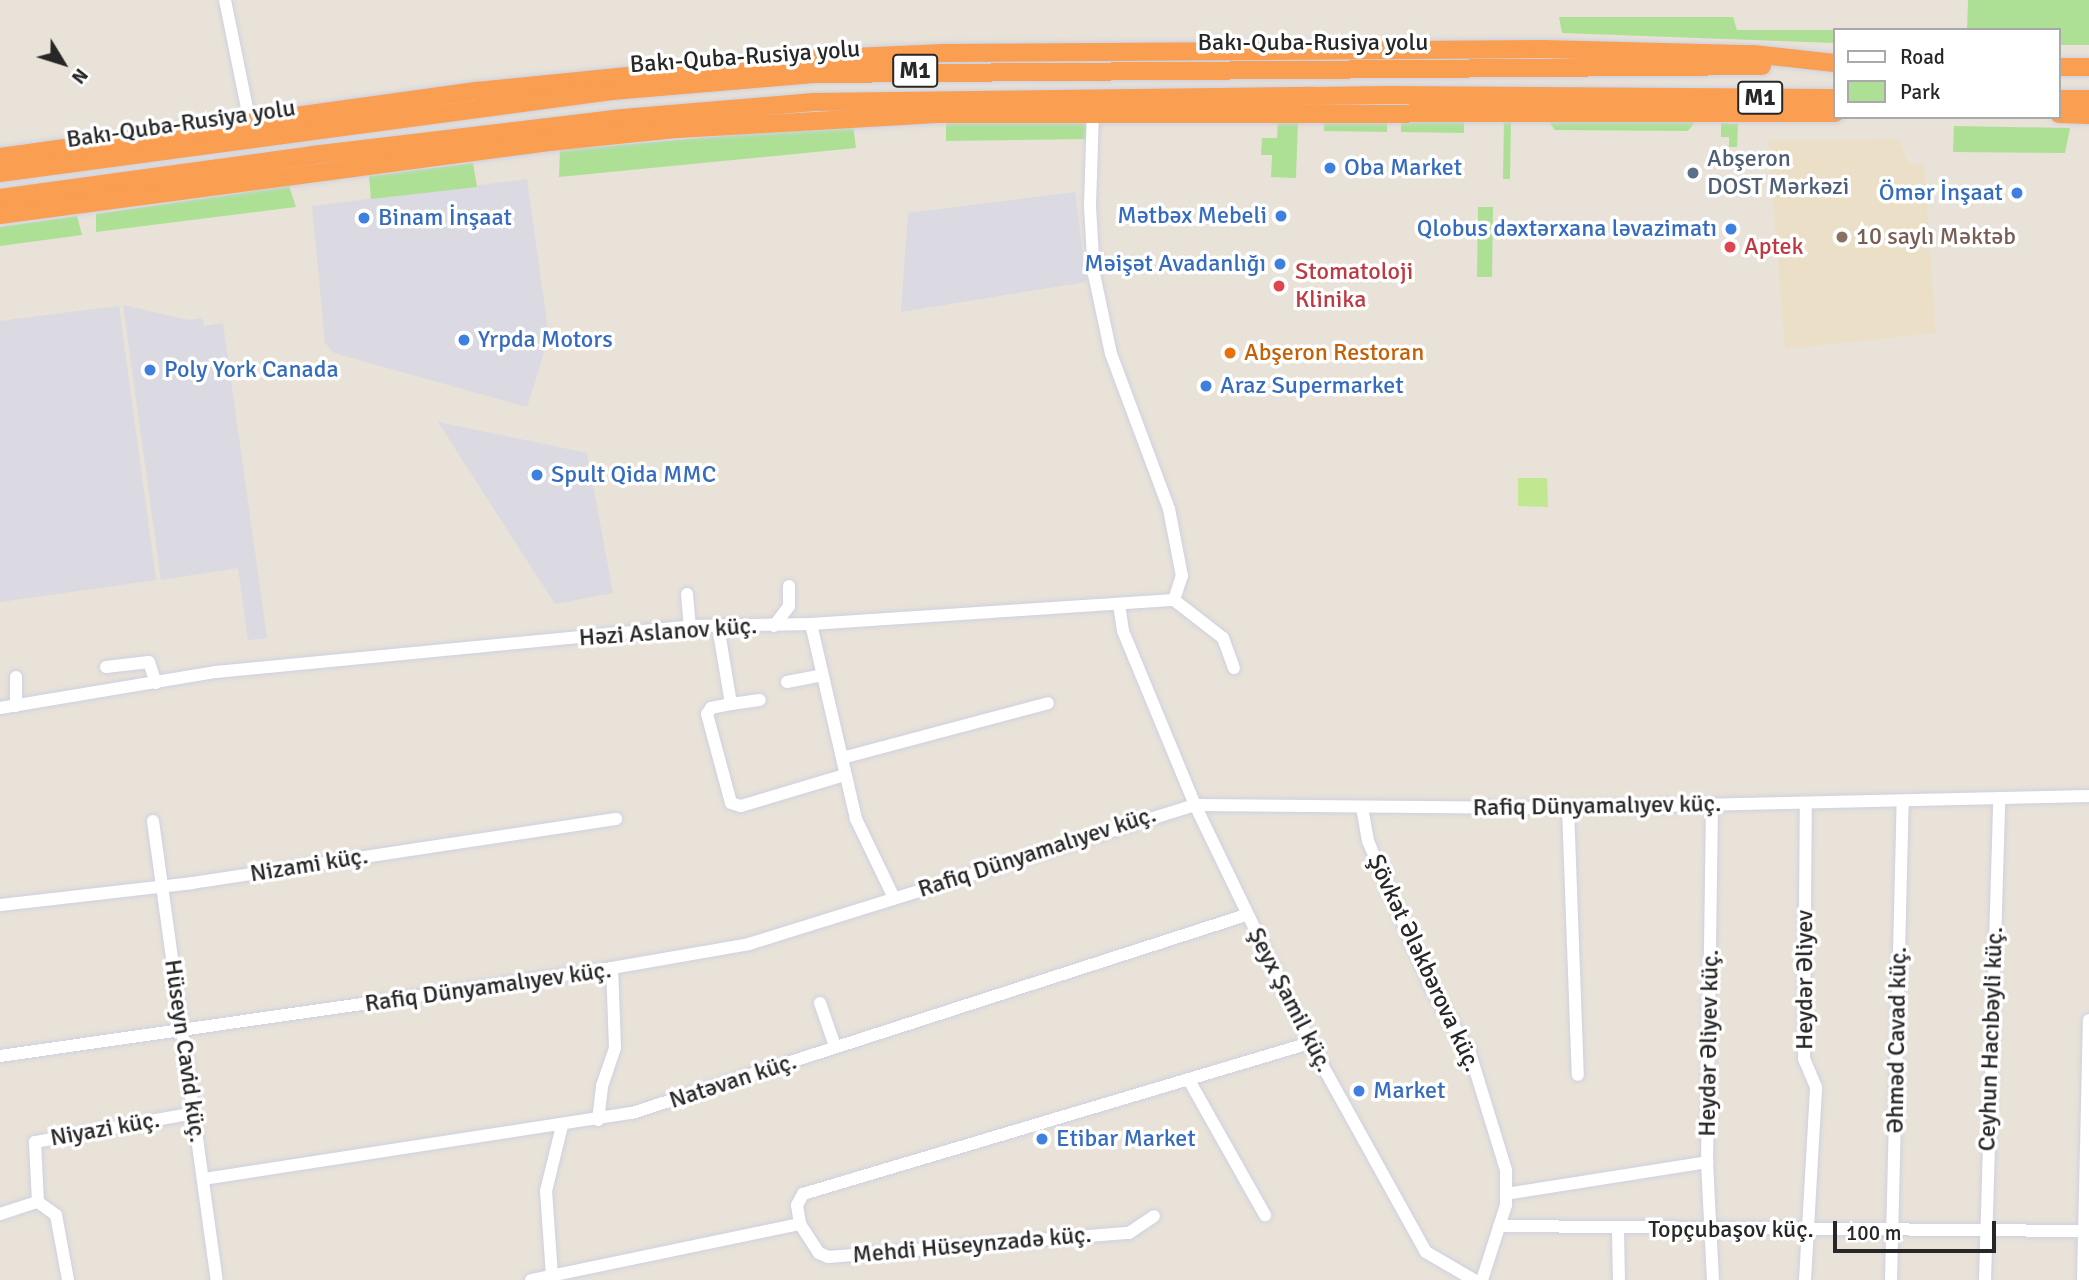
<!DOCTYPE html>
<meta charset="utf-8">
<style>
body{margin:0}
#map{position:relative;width:2089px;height:1280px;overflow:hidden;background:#e9e2d8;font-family:Signika,sans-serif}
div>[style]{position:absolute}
.industrial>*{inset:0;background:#dbd9e1}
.education>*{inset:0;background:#ebe0c7}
.green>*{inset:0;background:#ade095}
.pitch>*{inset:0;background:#c1e790}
.roads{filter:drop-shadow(0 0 2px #cdd1e0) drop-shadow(0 0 2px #cdd1e0)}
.minor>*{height:12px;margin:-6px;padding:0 6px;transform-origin:6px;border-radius:6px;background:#fff}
.highway>*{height:18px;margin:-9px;padding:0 9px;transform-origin:9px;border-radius:9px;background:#fa9e52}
.dots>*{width:19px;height:19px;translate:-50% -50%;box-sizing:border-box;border:4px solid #fff;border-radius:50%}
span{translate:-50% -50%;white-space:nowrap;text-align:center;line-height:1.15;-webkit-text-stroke:7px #fff;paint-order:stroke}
.shield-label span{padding:2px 5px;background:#fff;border:2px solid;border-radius:5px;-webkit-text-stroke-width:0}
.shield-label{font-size:23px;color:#272727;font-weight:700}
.street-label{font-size:24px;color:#272727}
.service-label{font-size:24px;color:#4e5e75}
.left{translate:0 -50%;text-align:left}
.shop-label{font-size:24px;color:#366cbe}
.right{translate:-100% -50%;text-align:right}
.education-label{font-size:24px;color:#785e54}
.health-label{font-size:24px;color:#be3a42}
.food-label{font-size:24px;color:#c56008}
.legend{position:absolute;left:1833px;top:28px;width:228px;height:91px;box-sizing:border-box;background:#fff;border:2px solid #a9a9a9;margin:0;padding:9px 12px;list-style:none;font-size:21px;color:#272727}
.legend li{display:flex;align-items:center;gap:14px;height:35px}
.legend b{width:35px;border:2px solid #a9a9a9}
.north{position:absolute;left:28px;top:28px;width:70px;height:70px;-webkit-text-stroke:5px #fff;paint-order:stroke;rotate:128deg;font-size:19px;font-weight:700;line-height:28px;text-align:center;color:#272727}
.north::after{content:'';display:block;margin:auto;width:24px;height:32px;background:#272727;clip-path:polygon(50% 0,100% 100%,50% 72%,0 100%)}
.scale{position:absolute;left:1833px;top:1221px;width:163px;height:32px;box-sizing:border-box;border:4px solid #272727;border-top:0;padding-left:9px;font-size:21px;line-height:24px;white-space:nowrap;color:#272727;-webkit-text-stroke:5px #fff;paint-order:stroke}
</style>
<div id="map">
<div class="industrial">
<div style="clip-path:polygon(527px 179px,549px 337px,527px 407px,334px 353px,325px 343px,312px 206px)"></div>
<div style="clip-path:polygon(1075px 192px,1086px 282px,901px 312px,908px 213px)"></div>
<div style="clip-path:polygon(123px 305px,189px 320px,202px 318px,204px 326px,223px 323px,267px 638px,248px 640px,238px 568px,161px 580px)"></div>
<div style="clip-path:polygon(119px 306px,156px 580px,0 602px,0 321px)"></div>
<div style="clip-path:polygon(438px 422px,587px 453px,613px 593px,555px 604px)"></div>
</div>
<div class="education">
<div style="clip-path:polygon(1898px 139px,1909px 164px,1924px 163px,1936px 333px,1785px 349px,1768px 141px)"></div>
</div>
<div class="green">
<div style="clip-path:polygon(1968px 0,2089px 0,2089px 45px,2059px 45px,2059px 30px,1967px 30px)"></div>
<div style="clip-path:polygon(1559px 17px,1733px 17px,1737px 30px,1835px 30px,1835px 43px,1562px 33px)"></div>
<div style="clip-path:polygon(1504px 118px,1511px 118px,1510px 179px,1503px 179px)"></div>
<div style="clip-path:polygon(1085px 120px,1087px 139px,946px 141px,946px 123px)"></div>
<div style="clip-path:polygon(1278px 120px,1298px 120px,1296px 178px,1271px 177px,1272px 155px,1261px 155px,1262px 138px,1277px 138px)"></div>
<div style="clip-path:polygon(1324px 120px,1387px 121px,1387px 132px,1324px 131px)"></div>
<div style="clip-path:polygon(1548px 120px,1696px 120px,1688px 131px,1555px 130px)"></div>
<div style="clip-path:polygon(1401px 121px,1464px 122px,1464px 133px,1401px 132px)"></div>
<div style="clip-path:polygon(1721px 123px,1738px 124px,1737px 147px,1729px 147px,1729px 137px,1721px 137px)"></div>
<div style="clip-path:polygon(853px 125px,856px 148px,559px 177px,560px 150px)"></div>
<div style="clip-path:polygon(1954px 126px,2070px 128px,2065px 153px,1953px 152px)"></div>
<div style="clip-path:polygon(473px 163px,477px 187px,371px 199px,369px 176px)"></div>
<div style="clip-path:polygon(289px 186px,296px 207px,96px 232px,96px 214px)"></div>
<div style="clip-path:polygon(1478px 207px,1493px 207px,1492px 277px,1477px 277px)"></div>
<div style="clip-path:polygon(77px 216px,82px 235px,0 246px,0 227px)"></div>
</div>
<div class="pitch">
<div style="clip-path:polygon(1518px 478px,1547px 478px,1548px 507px,1518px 506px)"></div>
</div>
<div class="roads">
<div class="minor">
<div style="left:225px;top:0;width:126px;rotate:78.5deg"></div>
<div style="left:687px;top:594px;width:32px;rotate:85deg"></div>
<div style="left:1174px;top:600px;width:62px;rotate:37.8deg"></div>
<div style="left:1223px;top:638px;width:32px;rotate:70deg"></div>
<div style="left:1119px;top:605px;width:26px;rotate:81deg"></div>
<div style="left:1123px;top:631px;width:188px;rotate:67.5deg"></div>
<div style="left:1195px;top:805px;width:264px;rotate:64.2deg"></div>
<div style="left:1310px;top:1043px;width:239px;rotate:61deg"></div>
<div style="left:1426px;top:1252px;width:56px;rotate:30.3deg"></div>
<div style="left:811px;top:624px;width:200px;rotate:77deg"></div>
<div style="left:856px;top:819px;width:88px;rotate:64.3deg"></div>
<div style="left:718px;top:626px;width:79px;rotate:80.5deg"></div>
<div style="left:731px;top:704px;width:20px;rotate:169deg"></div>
<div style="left:711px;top:708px;width:7px;rotate:124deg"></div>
<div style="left:707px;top:714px;width:92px;rotate:74.9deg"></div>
<div style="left:731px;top:803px;width:10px;rotate:17deg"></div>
<div style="left:741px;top:806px;width:109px;rotate:-16.6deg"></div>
<div style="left:774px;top:626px;width:25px;rotate:-53deg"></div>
<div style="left:789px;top:606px;width:20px;rotate:-90deg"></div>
<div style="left:106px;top:667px;width:43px;rotate:-6.6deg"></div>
<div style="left:149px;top:662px;width:22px;rotate:72deg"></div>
<div style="left:787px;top:682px;width:36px;rotate:-11deg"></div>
<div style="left:731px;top:704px;width:29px;rotate:-8deg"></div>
<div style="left:16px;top:706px;width:29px;rotate:-90deg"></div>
<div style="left:0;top:708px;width:219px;rotate:-9.5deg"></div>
<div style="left:216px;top:672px;width:476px;rotate:-5.5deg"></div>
<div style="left:690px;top:626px;width:121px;rotate:-0.9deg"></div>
<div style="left:811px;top:624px;width:364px;rotate:-3.8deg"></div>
<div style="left:1174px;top:600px;width:25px;rotate:-72deg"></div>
<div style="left:1182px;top:576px;width:68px;rotate:-101deg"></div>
<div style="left:1169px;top:509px;width:165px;rotate:-110.5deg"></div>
<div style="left:1111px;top:354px;width:82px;rotate:-102deg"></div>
<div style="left:1094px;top:274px;width:68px;rotate:-93.4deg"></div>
<div style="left:1090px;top:206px;width:95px;rotate:-88.2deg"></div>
<div style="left:842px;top:758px;width:213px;rotate:-14.9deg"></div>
<div style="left:1712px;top:805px;width:357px;rotate:90.8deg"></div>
<div style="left:1707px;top:1162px;width:118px;rotate:87.1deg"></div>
<div style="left:1362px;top:807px;width:35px;rotate:80deg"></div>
<div style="left:1368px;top:841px;width:158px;rotate:66.8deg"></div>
<div style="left:1430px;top:986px;width:78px;rotate:59.2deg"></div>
<div style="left:1470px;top:1053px;width:122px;rotate:72.9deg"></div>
<div style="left:1506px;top:1170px;width:35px;rotate:90deg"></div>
<div style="left:1506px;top:1205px;width:79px;rotate:107.7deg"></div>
<div style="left:1568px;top:808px;width:267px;rotate:87.9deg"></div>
<div style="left:153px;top:821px;width:463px;rotate:82.1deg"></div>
<div style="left:0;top:905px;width:193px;rotate:-6.5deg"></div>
<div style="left:192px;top:883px;width:429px;rotate:-8.6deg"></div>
<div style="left:820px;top:1003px;width:46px;rotate:70.8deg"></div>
<div style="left:0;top:1056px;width:618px;rotate:-8.18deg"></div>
<div style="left:612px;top:968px;width:139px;rotate:-9.9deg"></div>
<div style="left:749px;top:944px;width:467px;rotate:-17.3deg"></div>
<div style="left:1195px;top:805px;width:373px;rotate:0.5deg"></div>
<div style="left:1568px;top:808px;width:521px;rotate:-1.32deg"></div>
<div style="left:1190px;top:1082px;width:153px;rotate:60.6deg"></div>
<div style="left:598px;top:1120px;width:34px;rotate:-83deg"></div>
<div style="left:602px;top:1086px;width:40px;rotate:-71.1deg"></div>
<div style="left:615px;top:1048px;width:80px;rotate:-92.1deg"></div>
<div style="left:204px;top:1179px;width:433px;rotate:-8.8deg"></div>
<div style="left:632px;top:1113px;width:645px;rotate:-17.87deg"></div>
<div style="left:1506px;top:1194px;width:204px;rotate:-9deg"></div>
<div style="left:38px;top:1202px;width:22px;rotate:36deg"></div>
<div style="left:56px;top:1215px;width:66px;rotate:79.5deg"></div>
<div style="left:0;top:1214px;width:40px;rotate:-18deg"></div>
<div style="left:38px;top:1202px;width:60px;rotate:-92.9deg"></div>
<div style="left:35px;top:1142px;width:162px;rotate:-10.3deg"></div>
<div style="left:800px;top:1224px;width:35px;rotate:57deg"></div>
<div style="left:819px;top:1253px;width:10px;rotate:24deg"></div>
<div style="left:828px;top:1257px;width:302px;rotate:-4.6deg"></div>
<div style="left:1129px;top:1233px;width:30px;rotate:-34deg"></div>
<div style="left:1499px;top:1226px;width:590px;rotate:0.49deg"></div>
<div style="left:1618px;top:1230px;width:50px;rotate:88.9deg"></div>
<div style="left:552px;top:1276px;width:85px;rotate:-94deg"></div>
<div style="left:546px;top:1191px;width:67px;rotate:-76.2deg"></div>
<div style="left:531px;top:1280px;width:275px;rotate:-11.8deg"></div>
<div style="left:800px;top:1224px;width:19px;rotate:-99deg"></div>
<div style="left:797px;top:1205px;width:13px;rotate:-61deg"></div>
<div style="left:803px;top:1194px;width:529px;rotate:-16.59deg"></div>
<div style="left:1805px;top:1280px;width:193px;rotate:-86.7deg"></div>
<div style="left:1816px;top:1087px;width:30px;rotate:-113deg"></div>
<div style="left:1804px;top:1059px;width:256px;rotate:-89.6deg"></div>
<div style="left:1891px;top:1280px;width:479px;rotate:-88.6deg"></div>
<div style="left:1985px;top:1280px;width:482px;rotate:-88.3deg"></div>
<div style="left:2083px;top:1280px;width:260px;rotate:-88.7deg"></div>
</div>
<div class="highway">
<div style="left:2059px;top:67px;width:30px"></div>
<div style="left:2059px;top:99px;width:30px"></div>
<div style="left:2059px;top:114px;width:30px;rotate:2deg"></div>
<div style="left:0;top:157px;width:482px;rotate:-7.9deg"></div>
<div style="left:477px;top:91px;width:310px;rotate:-5.7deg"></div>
<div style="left:785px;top:60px;width:159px;rotate:-2.5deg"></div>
<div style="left:944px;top:53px;width:598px;rotate:-0.38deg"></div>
<div style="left:1542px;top:49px;width:211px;rotate:1.4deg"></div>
<div style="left:1753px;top:54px;width:82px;rotate:6.3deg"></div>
<div style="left:0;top:173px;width:617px;rotate:-7.63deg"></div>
<div style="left:612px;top:91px;width:203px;rotate:-4.8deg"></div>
<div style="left:814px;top:74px;width:948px;rotate:-0.48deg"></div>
<div style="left:0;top:198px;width:315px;rotate:-7.8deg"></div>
<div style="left:312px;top:155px;width:313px;rotate:-6.8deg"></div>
<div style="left:623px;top:118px;width:192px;rotate:-4.8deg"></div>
<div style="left:814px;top:102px;width:574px;rotate:-0.7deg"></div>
<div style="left:1388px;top:95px;width:447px;rotate:0.4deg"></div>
<div style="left:0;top:215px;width:554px;rotate:-7.57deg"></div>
<div style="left:549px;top:142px;width:130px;rotate:-5.8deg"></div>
<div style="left:678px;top:129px;width:259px;rotate:-3.3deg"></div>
<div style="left:937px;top:114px;width:898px;rotate:-0.06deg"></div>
</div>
</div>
<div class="dots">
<div style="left:1330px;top:168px;background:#3f7fe0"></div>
<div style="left:1693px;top:173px;background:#5c6f8a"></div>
<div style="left:2017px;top:193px;background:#3f7fe0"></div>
<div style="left:1281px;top:216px;background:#3f7fe0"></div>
<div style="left:364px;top:218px;background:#3f7fe0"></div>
<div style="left:1731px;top:229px;background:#3f7fe0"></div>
<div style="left:1842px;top:237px;background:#8d6e63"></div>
<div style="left:1730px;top:247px;background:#e0444e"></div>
<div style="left:1280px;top:264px;background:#3f7fe0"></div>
<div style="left:1279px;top:286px;background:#e0444e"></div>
<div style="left:464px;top:340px;background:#3f7fe0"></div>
<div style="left:1230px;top:353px;background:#e8710a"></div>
<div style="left:150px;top:370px;background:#3f7fe0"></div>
<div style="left:1206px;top:386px;background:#3f7fe0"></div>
<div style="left:537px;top:475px;background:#3f7fe0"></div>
<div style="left:1359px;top:1091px;background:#3f7fe0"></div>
<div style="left:1042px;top:1139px;background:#3f7fe0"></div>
</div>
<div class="shield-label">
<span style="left:915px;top:71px">M1</span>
<span style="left:1760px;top:98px">M1</span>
</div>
<div class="street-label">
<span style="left:1313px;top:43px">Bakı-Quba-Rusiya yolu</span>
<span style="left:745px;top:57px;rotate:-4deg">Bakı-Quba-Rusiya yolu</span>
<span style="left:181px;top:124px;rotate:-8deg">Bakı-Quba-Rusiya yolu</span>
<span style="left:668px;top:632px;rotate:-4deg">Həzi Aslanov küç.</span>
<span style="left:1597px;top:806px;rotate:-1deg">Rafiq Dünyamalıyev küç.</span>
<span style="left:1037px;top:852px;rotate:-18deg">Rafiq Dünyamalıyev küç.</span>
<span style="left:309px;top:865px;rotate:-9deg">Nizami küç.</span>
<span style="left:1424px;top:963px;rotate:65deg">Şövkət Ələkbərova küç.</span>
<span style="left:1805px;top:980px;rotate:-90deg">Heydər Əliyev</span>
<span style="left:488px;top:987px;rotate:-8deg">Rafiq Dünyamalıyev küç.</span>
<span style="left:1290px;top:1000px;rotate:63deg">Şeyx Şamil küç.</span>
<span style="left:1991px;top:1039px;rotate:-88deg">Ceyhun Hacıbəyli küç.</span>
<span style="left:1897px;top:1040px;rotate:-89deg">Əhməd Cavad küç.</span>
<span style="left:1709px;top:1043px;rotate:-89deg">Heydər Əliyev küç.</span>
<span style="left:185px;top:1051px;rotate:82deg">Hüseyn Cavid küç.</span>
<span style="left:733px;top:1081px;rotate:-18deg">Natəvan küç.</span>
<span style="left:105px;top:1129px;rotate:-10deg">Niyazi küç.</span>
<span style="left:1731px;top:1230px">Topçubaşov küç.</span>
<span style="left:972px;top:1245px;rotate:-5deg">Mehdi Hüseynzadə küç.</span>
</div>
<div class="service-label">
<span class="left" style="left:1707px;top:173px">Abşeron<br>DOST Mərkəzi</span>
</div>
<div class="shop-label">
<span class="left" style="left:1344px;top:168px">Oba Market</span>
<span class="right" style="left:2003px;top:193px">Ömər İnşaat</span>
<span class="right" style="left:1267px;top:216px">Mətbəx Mebeli</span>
<span class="left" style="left:378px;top:218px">Binam İnşaat</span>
<span class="right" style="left:1717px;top:229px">Qlobus dəxtərxana ləvazimatı</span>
<span class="right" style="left:1266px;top:264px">Məişət Avadanlığı</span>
<span class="left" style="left:478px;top:340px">Yrpda Motors</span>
<span class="left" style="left:164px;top:370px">Poly York Canada</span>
<span class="left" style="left:1220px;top:386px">Araz Supermarket</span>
<span class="left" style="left:551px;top:475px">Spult Qida MMC</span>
<span class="left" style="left:1373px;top:1091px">Market</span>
<span class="left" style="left:1056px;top:1139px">Etibar Market</span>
</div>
<div class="education-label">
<span class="left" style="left:1856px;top:237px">10 saylı Məktəb</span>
</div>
<div class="health-label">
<span class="left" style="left:1744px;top:247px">Aptek</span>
<span class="left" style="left:1295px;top:286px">Stomatoloji<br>Klinika</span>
</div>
<div class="food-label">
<span class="left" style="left:1244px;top:353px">Abşeron Restoran</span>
</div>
<ul class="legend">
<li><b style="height:9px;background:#fff"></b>Road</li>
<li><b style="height:19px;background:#ade095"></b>Park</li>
</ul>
<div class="north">N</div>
<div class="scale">100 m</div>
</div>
